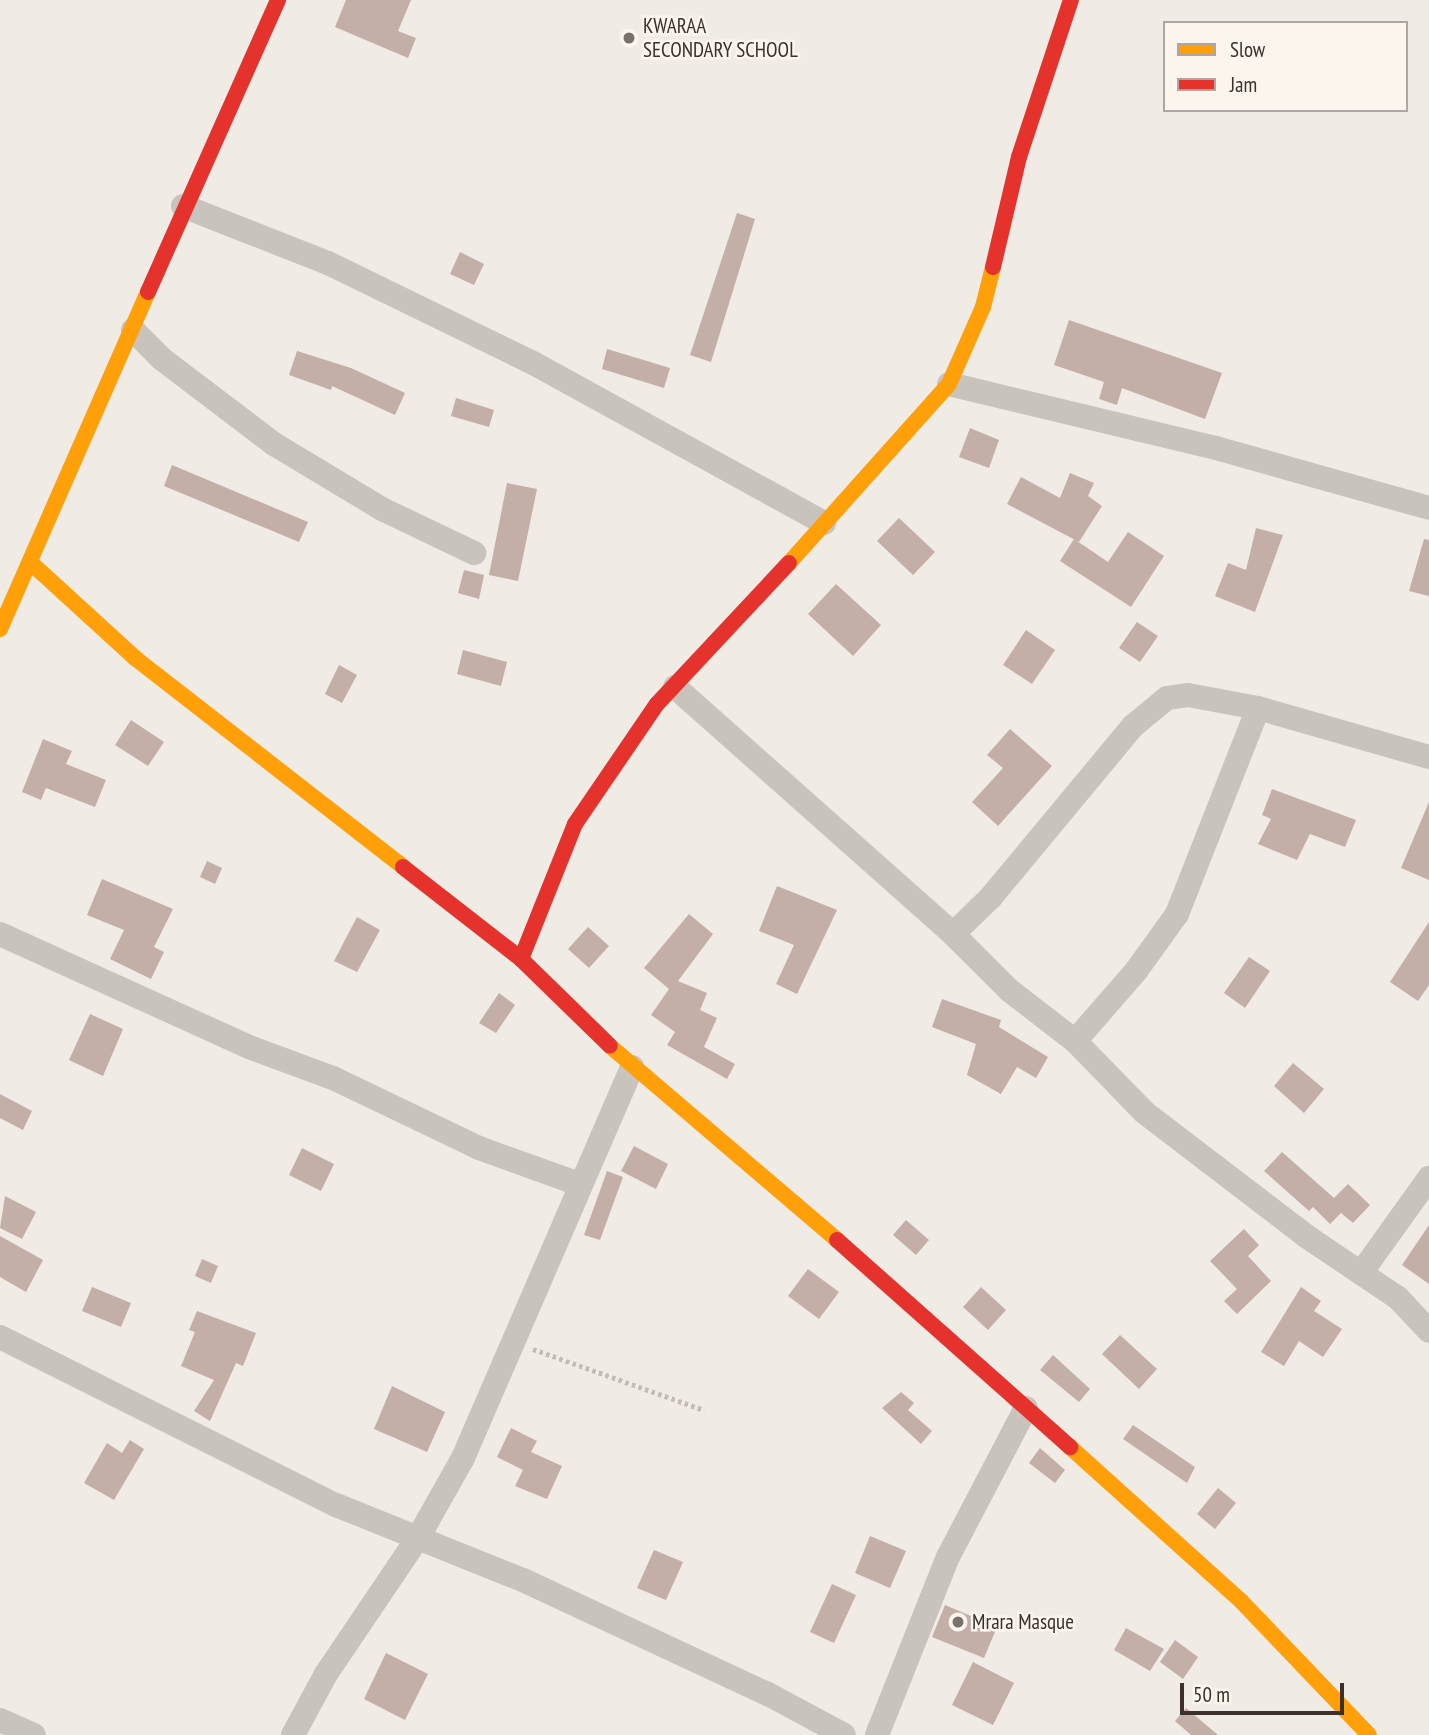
<!DOCTYPE html>
<style>
body{margin:0}
#map{position:relative;width:1429px;height:1735px;overflow:hidden;background:#f0ebe5;font-family:"PT Sans Narrow",sans-serif}
div>[style]{position:absolute}
.building>*{inset:0;background:#c3afa7}
.path>*{height:4.5px;margin-top:-2.25px;transform-origin:0;background:repeating-linear-gradient(90deg,#c2bbb6 0 3.5px,transparent 0 7px)}
.street>*{height:24px;margin:-12px;padding:0 12px;transform-origin:12px;border-radius:12px;background:#c9c3be}
.slow>*{height:16px;margin:-8px;padding:0 8px;transform-origin:8px;border-radius:8px;background:#ff9f0a}
.jam>*{height:16px;margin:-8px;padding:0 8px;transform-origin:8px;border-radius:8px;background:#e5322d}
.dots>*{width:19px;height:19px;translate:-50% -50%;box-sizing:border-box;border:4px solid #fbf5ee;border-radius:50%}
span{translate:-50% -50%;white-space:nowrap;text-align:center;line-height:1.15;-webkit-text-stroke:5px #fbf5ee;paint-order:stroke}
.poi-label{font-size:21px;color:#3b302b}
.left{translate:0 -50%;text-align:left}
.legend{position:absolute;left:1163px;top:21px;width:245px;height:91px;box-sizing:border-box;background:#fbf5ee;border:2px solid #aea6a0;margin:0;padding:9px 12px;list-style:none;font-size:21px;color:#3b302b}
.legend li{display:flex;align-items:center;gap:14px;height:35px}
.legend b{width:35px;border:2px solid #aea6a0}
.scale{position:absolute;left:1180px;top:1683px;width:164px;height:32px;box-sizing:border-box;border:4px solid #3b302b;border-top:0;padding-left:9px;font-size:21px;line-height:24px;white-space:nowrap;color:#3b302b;-webkit-text-stroke:5px #fbf5ee;paint-order:stroke}
</style>
<div id="map">
<div class="building">
<div style="clip-path:polygon(346px 0,411px 0,398px 31px,416px 38px,408px 58px,335px 27px)"></div>
<div style="clip-path:polygon(737px 213px,755px 219px,711px 362px,690px 355px)"></div>
<div style="clip-path:polygon(460px 252px,484px 264px,474px 285px,450px 274px)"></div>
<div style="clip-path:polygon(1069px 320px,1222px 373px,1205px 419px,1122px 388px,1117px 405px,1099px 399px,1104px 382px,1054px 365px)"></div>
<div style="clip-path:polygon(607px 349px,670px 368px,664px 388px,602px 369px)"></div>
<div style="clip-path:polygon(297px 351px,351px 368px,405px 393px,395px 415px,332px 386px,331px 390px,289px 375px)"></div>
<div style="clip-path:polygon(456px 398px,494px 410px,489px 427px,451px 416px)"></div>
<div style="clip-path:polygon(970px 428px,999px 440px,989px 468px,959px 457px)"></div>
<div style="clip-path:polygon(172px 465px,308px 522px,299px 542px,164px 486px)"></div>
<div style="clip-path:polygon(1070px 473px,1094px 483px,1088px 496px,1102px 506px,1079px 542px,1007px 504px,1021px 477px,1060px 498px)"></div>
<div style="clip-path:polygon(507px 483px,537px 489px,518px 581px,489px 575px)"></div>
<div style="clip-path:polygon(899px 518px,935px 552px,913px 575px,877px 541px)"></div>
<div style="clip-path:polygon(1256px 528px,1283px 535px,1255px 612px,1215px 596px,1228px 563px,1246px 570px)"></div>
<div style="clip-path:polygon(1128px 532px,1164px 556px,1131px 607px,1060px 561px,1074px 539px,1108px 562px)"></div>
<div style="clip-path:polygon(1424px 539px,1429px 540px,1429px 596px,1409px 591px)"></div>
<div style="clip-path:polygon(464px 570px,484px 575px,479px 599px,458px 593px)"></div>
<div style="clip-path:polygon(836px 584px,881px 625px,853px 656px,808px 614px)"></div>
<div style="clip-path:polygon(1137px 622px,1158px 636px,1140px 662px,1119px 648px)"></div>
<div style="clip-path:polygon(1026px 630px,1055px 650px,1032px 684px,1003px 665px)"></div>
<div style="clip-path:polygon(463px 650px,507px 662px,501px 686px,457px 674px)"></div>
<div style="clip-path:polygon(339px 665px,357px 675px,342px 703px,325px 694px)"></div>
<div style="clip-path:polygon(131px 720px,164px 742px,148px 766px,115px 745px)"></div>
<div style="clip-path:polygon(1010px 729px,1052px 766px,998px 826px,972px 802px,1003px 768px,987px 755px)"></div>
<div style="clip-path:polygon(43px 739px,72px 751px,66px 764px,106px 780px,95px 807px,46px 788px,41px 800px,22px 792px)"></div>
<div style="clip-path:polygon(1272px 789px,1356px 820px,1345px 847px,1310px 834px,1297px 860px,1258px 844px,1271px 819px,1262px 815px)"></div>
<div style="clip-path:polygon(1429px 802px,1429px 880px,1401px 868px)"></div>
<div style="clip-path:polygon(207px 861px,222px 868px,215px 884px,200px 877px)"></div>
<div style="clip-path:polygon(102px 879px,173px 909px,154px 947px,164px 952px,151px 979px,110px 959px,124px 930px,87px 915px)"></div>
<div style="clip-path:polygon(777px 886px,837px 910px,797px 994px,776px 984px,794px 945px,759px 931px)"></div>
<div style="clip-path:polygon(689px 914px,713px 934px,678px 981px,707px 993px,700px 1010px,717px 1018px,704px 1047px,735px 1064px,727px 1079px,667px 1045px,675px 1032px,651px 1015px,669px 989px,644px 968px)"></div>
<div style="clip-path:polygon(357px 917px,380px 930px,357px 972px,334px 961px)"></div>
<div style="clip-path:polygon(1429px 922px,1429px 985px,1418px 1001px,1390px 982px)"></div>
<div style="clip-path:polygon(588px 927px,609px 946px,589px 968px,568px 949px)"></div>
<div style="clip-path:polygon(1249px 957px,1270px 971px,1245px 1008px,1224px 993px)"></div>
<div style="clip-path:polygon(499px 993px,515px 1005px,496px 1033px,479px 1023px)"></div>
<div style="clip-path:polygon(942px 999px,1001px 1020px,999px 1027px,1048px 1057px,1036px 1078px,1017px 1067px,1001px 1094px,967px 1075px,976px 1044px,932px 1027px)"></div>
<div style="clip-path:polygon(90px 1014px,123px 1029px,103px 1076px,69px 1060px)"></div>
<div style="clip-path:polygon(1293px 1063px,1324px 1089px,1304px 1113px,1274px 1086px)"></div>
<div style="clip-path:polygon(0 1094px,32px 1111px,23px 1130px,0 1118px)"></div>
<div style="clip-path:polygon(634px 1146px,668px 1164px,656px 1189px,621px 1171px)"></div>
<div style="clip-path:polygon(302px 1148px,334px 1164px,321px 1191px,289px 1175px)"></div>
<div style="clip-path:polygon(1282px 1152px,1334px 1198px,1348px 1184px,1370px 1205px,1353px 1223px,1341px 1213px,1330px 1224px,1313px 1207px,1309px 1211px,1264px 1171px)"></div>
<div style="clip-path:polygon(607px 1171px,623px 1177px,600px 1240px,584px 1235px)"></div>
<div style="clip-path:polygon(5px 1196px,36px 1212px,22px 1239px,0 1228px)"></div>
<div style="clip-path:polygon(906px 1220px,929px 1240px,916px 1255px,893px 1235px)"></div>
<div style="clip-path:polygon(1429px 1225px,1429px 1284px,1402px 1265px)"></div>
<div style="clip-path:polygon(1244px 1229px,1259px 1245px,1248px 1256px,1271px 1281px,1237px 1314px,1224px 1301px,1237px 1289px,1210px 1261px)"></div>
<div style="clip-path:polygon(0 1236px,43px 1260px,26px 1292px,0 1277px)"></div>
<div style="clip-path:polygon(202px 1259px,218px 1266px,211px 1283px,195px 1276px)"></div>
<div style="clip-path:polygon(808px 1269px,839px 1292px,819px 1319px,788px 1296px)"></div>
<div style="clip-path:polygon(92px 1287px,131px 1303px,121px 1327px,82px 1311px)"></div>
<div style="clip-path:polygon(981px 1287px,1006px 1310px,988px 1330px,963px 1307px)"></div>
<div style="clip-path:polygon(1301px 1287px,1321px 1301px,1314px 1311px,1342px 1329px,1323px 1357px,1299px 1341px,1284px 1366px,1261px 1352px)"></div>
<div style="clip-path:polygon(197px 1311px,256px 1333px,243px 1366px,236px 1363px,210px 1421px,194px 1411px,214px 1380px,181px 1366px,195px 1332px,189px 1330px)"></div>
<div style="clip-path:polygon(1120px 1335px,1157px 1369px,1139px 1389px,1102px 1354px)"></div>
<div style="clip-path:polygon(1053px 1355px,1090px 1389px,1079px 1402px,1040px 1370px)"></div>
<div style="clip-path:polygon(392px 1386px,445px 1412px,427px 1452px,374px 1429px)"></div>
<div style="clip-path:polygon(901px 1392px,914px 1403px,908px 1410px,932px 1431px,921px 1444px,882px 1408px)"></div>
<div style="clip-path:polygon(1133px 1425px,1195px 1467px,1187px 1483px,1123px 1439px)"></div>
<div style="clip-path:polygon(511px 1428px,537px 1441px,531px 1452px,562px 1466px,547px 1499px,515px 1486px,523px 1470px,497px 1457px)"></div>
<div style="clip-path:polygon(130px 1440px,144px 1449px,114px 1500px,84px 1483px,107px 1443px,122px 1453px)"></div>
<div style="clip-path:polygon(1040px 1448px,1065px 1470px,1055px 1483px,1029px 1463px)"></div>
<div style="clip-path:polygon(1218px 1488px,1236px 1503px,1215px 1529px,1197px 1514px)"></div>
<div style="clip-path:polygon(870px 1536px,906px 1551px,890px 1588px,855px 1573px)"></div>
<div style="clip-path:polygon(654px 1550px,683px 1562px,666px 1600px,637px 1588px)"></div>
<div style="clip-path:polygon(832px 1584px,856px 1595px,834px 1643px,810px 1632px)"></div>
<div style="clip-path:polygon(945px 1605px,997px 1627px,984px 1658px,932px 1637px)"></div>
<div style="clip-path:polygon(1126px 1628px,1164px 1649px,1150px 1671px,1114px 1650px)"></div>
<div style="clip-path:polygon(1175px 1640px,1198px 1657px,1183px 1679px,1160px 1662px)"></div>
<div style="clip-path:polygon(386px 1653px,428px 1674px,405px 1720px,364px 1699px)"></div>
<div style="clip-path:polygon(973px 1662px,1014px 1683px,993px 1725px,952px 1705px)"></div>
<div style="clip-path:polygon(1186px 1708px,1218px 1735px,1191px 1735px,1175px 1721px)"></div>
</div>
<div class="path">
<div style="left:533px;top:1349px;width:182px;rotate:19.6deg"></div>
</div>
<div class="street">
<div style="left:183px;top:206px;width:156px;rotate:21.5deg"></div>
<div style="left:328px;top:263px;width:230px;rotate:26deg"></div>
<div style="left:535px;top:364px;width:330px;rotate:28.8deg"></div>
<div style="left:133px;top:330px;width:41px;rotate:45deg"></div>
<div style="left:162px;top:359px;width:141px;rotate:37.2deg"></div>
<div style="left:274px;top:444px;width:128px;rotate:31deg"></div>
<div style="left:384px;top:510px;width:100px;rotate:25.5deg"></div>
<div style="left:949px;top:384px;width:275px;rotate:13.5deg"></div>
<div style="left:1216px;top:448px;width:221px;rotate:15.7deg"></div>
<div style="left:675px;top:687px;width:372px;rotate:41.6deg"></div>
<div style="left:953px;top:934px;width:79px;rotate:45deg"></div>
<div style="left:1009px;top:990px;width:83px;rotate:37.7deg"></div>
<div style="left:1075px;top:1041px;width:99px;rotate:45.8deg"></div>
<div style="left:1144px;top:1112px;width:204px;rotate:37.4deg"></div>
<div style="left:1306px;top:1236px;width:111px;rotate:34deg"></div>
<div style="left:1398px;top:1298px;width:45px;rotate:46.8deg"></div>
<div style="left:0;top:934px;width:273px;rotate:24.4deg"></div>
<div style="left:249px;top:1047px;width:90px;rotate:20.3deg"></div>
<div style="left:333px;top:1078px;width:162px;rotate:25.6deg"></div>
<div style="left:479px;top:1148px;width:106px;rotate:19.8deg"></div>
<div style="left:953px;top:934px;width:53px;rotate:-44.2deg"></div>
<div style="left:991px;top:897px;width:222px;rotate:-50.3deg"></div>
<div style="left:1133px;top:726px;width:44px;rotate:-39.5deg"></div>
<div style="left:1167px;top:698px;width:21px;rotate:-8deg"></div>
<div style="left:1188px;top:695px;width:71px;rotate:10.5deg"></div>
<div style="left:1258px;top:708px;width:178px;rotate:16deg"></div>
<div style="left:1075px;top:1041px;width:93px;rotate:-48.9deg"></div>
<div style="left:1136px;top:971px;width:70px;rotate:-54.3deg"></div>
<div style="left:1177px;top:914px;width:221px;rotate:-68.5deg"></div>
<div style="left:1361px;top:1273px;width:117px;rotate:-54.4deg"></div>
<div style="left:0;top:1337px;width:376px;rotate:26.6deg"></div>
<div style="left:336px;top:1505px;width:201px;rotate:21.9deg"></div>
<div style="left:523px;top:1580px;width:270px;rotate:25deg"></div>
<div style="left:768px;top:1694px;width:86px;rotate:28.3deg"></div>
<div style="left:0;top:1720px;width:37px;rotate:24deg"></div>
<div style="left:293px;top:1735px;width:69px;rotate:-61.6deg"></div>
<div style="left:326px;top:1674px;width:166px;rotate:-56deg"></div>
<div style="left:419px;top:1536px;width:90px;rotate:-60.6deg"></div>
<div style="left:463px;top:1458px;width:426px;rotate:-66.6deg"></div>
<div style="left:877px;top:1735px;width:192px;rotate:-68.3deg"></div>
<div style="left:948px;top:1557px;width:168px;rotate:-62.4deg"></div>
</div>
<div class="slow">
<div style="left:30px;top:562px;width:142px;rotate:42.4deg"></div>
<div style="left:135px;top:658px;width:340px;rotate:37.9deg"></div>
<div style="left:789px;top:563px;width:240px;rotate:-48.2deg"></div>
<div style="left:949px;top:384px;width:84px;rotate:-66.2deg"></div>
<div style="left:983px;top:307px;width:41px;rotate:-76deg"></div>
<div style="left:0;top:629px;width:368px;rotate:-66.3deg"></div>
<div style="left:610px;top:1046px;width:299px;rotate:40.5deg"></div>
<div style="left:1070px;top:1447px;width:230px;rotate:42deg"></div>
<div style="left:1241px;top:1601px;width:185px;rotate:46.3deg"></div>
</div>
<div class="jam">
<div style="left:993px;top:267px;width:113px;rotate:-76.7deg"></div>
<div style="left:1019px;top:157px;width:165px;rotate:-71.7deg"></div>
<div style="left:148px;top:292px;width:320px;rotate:-66deg"></div>
<div style="left:403px;top:867px;width:150px;rotate:37.9deg"></div>
<div style="left:521px;top:959px;width:124px;rotate:44.3deg"></div>
<div style="left:521px;top:959px;width:145px;rotate:-68.2deg"></div>
<div style="left:575px;top:824px;width:145px;rotate:-55.7deg"></div>
<div style="left:657px;top:704px;width:193px;rotate:-46.9deg"></div>
<div style="left:837px;top:1240px;width:312px;rotate:41.6deg"></div>
</div>
<div class="dots">
<div style="left:629px;top:38px;background:#7a716c"></div>
<div style="left:958px;top:1622px;background:#7a716c"></div>
</div>
<div class="poi-label">
<span class="left" style="left:643px;top:38px">KWARAA<br>SECONDARY SCHOOL</span>
<span class="left" style="left:972px;top:1622px">Mrara Masque</span>
</div>
<ul class="legend">
<li><b style="height:9px;background:#ff9f0a"></b>Slow</li>
<li><b style="height:9px;background:#e5322d"></b>Jam</li>
</ul>
<div class="scale">50 m</div>
</div>
